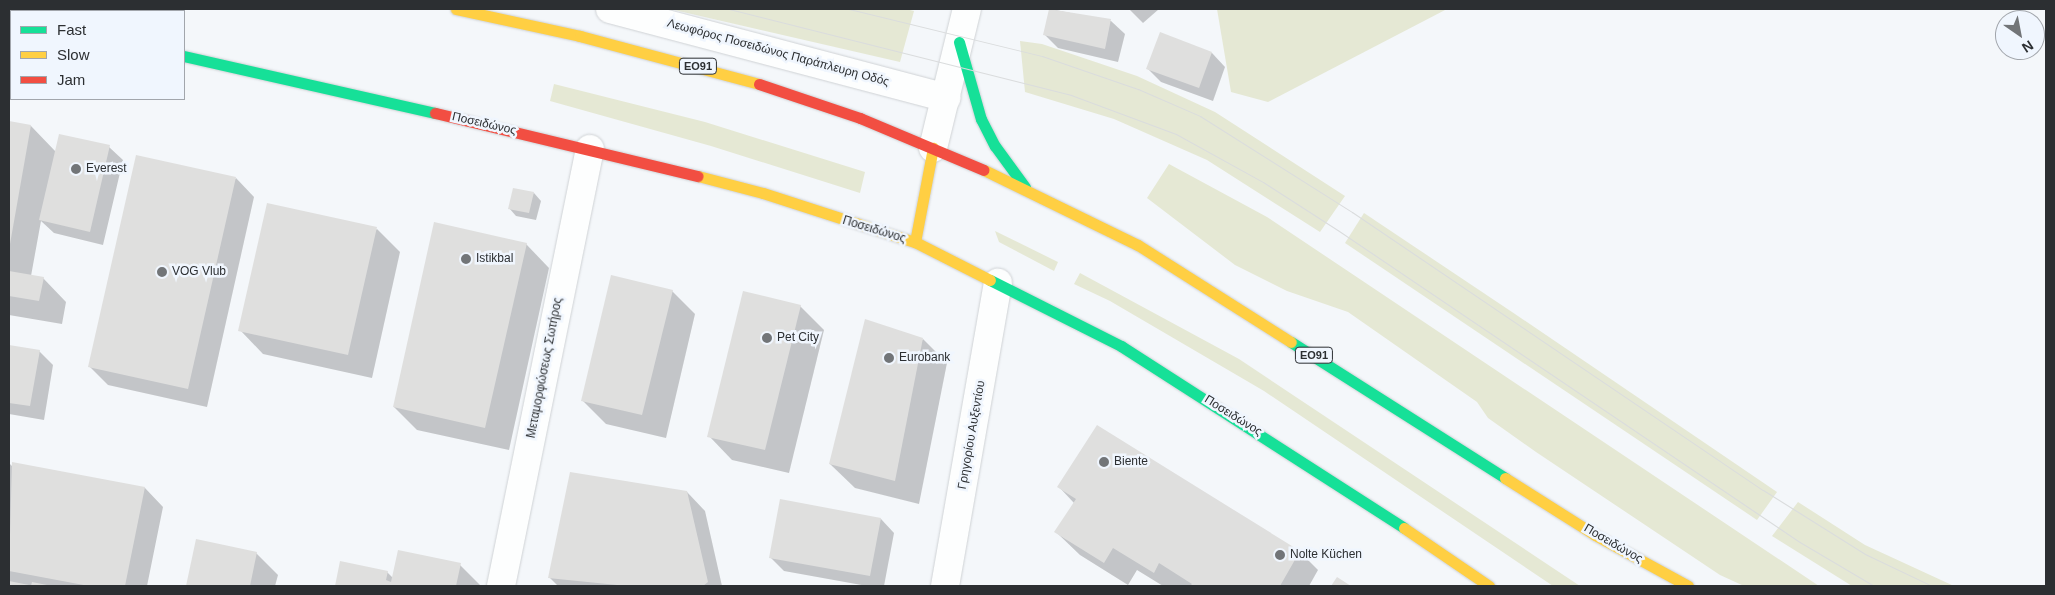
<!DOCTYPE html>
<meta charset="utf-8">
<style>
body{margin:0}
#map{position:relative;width:2055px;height:595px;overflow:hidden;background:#f4f7fa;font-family:Arial,sans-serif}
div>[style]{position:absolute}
.green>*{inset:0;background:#e5e8d4}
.shadow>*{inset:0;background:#0003}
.building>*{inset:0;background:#dfdfde}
.roads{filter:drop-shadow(0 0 1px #cfd2d5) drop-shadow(0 0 1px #cfd2d5)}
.street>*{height:28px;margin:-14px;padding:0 14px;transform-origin:14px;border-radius:14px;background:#fdfefe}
.fast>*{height:11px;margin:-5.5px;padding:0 5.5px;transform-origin:5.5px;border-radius:5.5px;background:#16e098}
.slow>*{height:11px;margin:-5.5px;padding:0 5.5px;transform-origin:5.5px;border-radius:5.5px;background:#ffcf43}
.jam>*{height:11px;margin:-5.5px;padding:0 5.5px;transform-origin:5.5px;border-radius:5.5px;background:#f24e42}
.tram>*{height:1px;margin:-0.5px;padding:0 0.5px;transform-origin:0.5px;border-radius:0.5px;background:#dadcdd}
.dots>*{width:14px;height:14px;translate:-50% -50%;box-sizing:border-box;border:2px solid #f0f6fe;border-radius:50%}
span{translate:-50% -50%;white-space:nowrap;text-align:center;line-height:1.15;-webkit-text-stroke:5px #f0f6fe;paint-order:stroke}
.shield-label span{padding:1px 4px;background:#f0f6fe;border:1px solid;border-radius:4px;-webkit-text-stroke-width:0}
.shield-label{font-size:11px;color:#2c2f32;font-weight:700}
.street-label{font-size:12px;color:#2c2f32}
.poi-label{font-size:12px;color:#2c2f32}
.left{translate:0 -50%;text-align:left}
.frame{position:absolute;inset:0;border:10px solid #2c2f32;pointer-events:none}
.legend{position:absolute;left:10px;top:10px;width:175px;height:90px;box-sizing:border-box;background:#f0f6fe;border:1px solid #a2a6ac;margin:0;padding:6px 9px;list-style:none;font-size:15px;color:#2c2f32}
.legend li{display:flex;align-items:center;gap:10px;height:25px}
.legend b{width:25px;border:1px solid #a2a6ac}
.north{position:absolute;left:1995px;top:10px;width:50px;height:50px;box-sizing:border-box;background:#f0f6fe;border:1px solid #a2a6ac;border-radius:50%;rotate:147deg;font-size:14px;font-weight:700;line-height:20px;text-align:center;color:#2c2f32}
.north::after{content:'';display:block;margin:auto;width:18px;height:22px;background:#727578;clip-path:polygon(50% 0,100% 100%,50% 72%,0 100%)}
</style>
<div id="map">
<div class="green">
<div style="clip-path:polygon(670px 9px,906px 9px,914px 11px,900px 62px)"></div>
<div style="clip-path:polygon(1217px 9px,1447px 9px,1268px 102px,1231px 92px)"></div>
<div style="clip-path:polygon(1020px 41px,1042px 44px,1137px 76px,1215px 112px,1345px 196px,1320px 232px,1207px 160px,1114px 119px,1025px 92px)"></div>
<div style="clip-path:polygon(554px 84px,705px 122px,865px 172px,860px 193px,711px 146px,550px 101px)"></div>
<div style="clip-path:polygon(1169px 164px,1267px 217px,1819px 586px,1744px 586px,1720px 575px,1536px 452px,1488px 418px,1477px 402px,1348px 312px,1287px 291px,1235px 265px,1147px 198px)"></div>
<div style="clip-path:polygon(1364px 213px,1515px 314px,1777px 492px,1757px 520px,1345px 243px)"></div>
<div style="clip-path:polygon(995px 231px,1058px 262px,1054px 271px,999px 242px)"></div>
<div style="clip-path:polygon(1080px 273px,1239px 359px,1580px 586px,1553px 586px,1264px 391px,1110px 301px,1074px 284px)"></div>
<div style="clip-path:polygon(1798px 502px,1865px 545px,1954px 586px,1852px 586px,1772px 536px)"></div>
</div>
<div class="shadow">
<div style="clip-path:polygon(1050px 9px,1111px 21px,1125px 34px,1118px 62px,1058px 48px,1044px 34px)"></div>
<div style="clip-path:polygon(1129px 9px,1159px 9px,1143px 23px)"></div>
<div style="clip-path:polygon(1212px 53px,1225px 67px,1213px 101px,1161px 82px,1147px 68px)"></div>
<div style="clip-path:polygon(9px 123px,31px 126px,56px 152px,109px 147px,123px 160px,103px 245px,54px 233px,41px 221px,31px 276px,43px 278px,66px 302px,62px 324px,9px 315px)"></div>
<div style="clip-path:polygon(236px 178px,254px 197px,207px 407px,108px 385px,90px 367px)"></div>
<div style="clip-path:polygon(534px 193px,541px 201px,536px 220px,516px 216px,509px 208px)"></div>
<div style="clip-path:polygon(377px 229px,400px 252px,372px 378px,263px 354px,240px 330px)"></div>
<div style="clip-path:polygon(526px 244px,549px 268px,509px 450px,417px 430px,394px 407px)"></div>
<div style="clip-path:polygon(672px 291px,695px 314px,666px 438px,606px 424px,582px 400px)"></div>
<div style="clip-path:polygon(800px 306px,824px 330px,789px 473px,732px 460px,709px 436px)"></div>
<div style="clip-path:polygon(923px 339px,947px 363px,919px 504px,855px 488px,830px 464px)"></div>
<div style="clip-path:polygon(9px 346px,39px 351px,53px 365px,44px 420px,9px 414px)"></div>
<div style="clip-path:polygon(9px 463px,12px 466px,145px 488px,163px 507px,147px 586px,9px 586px)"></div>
<div style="clip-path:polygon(1059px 487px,1300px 552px,1318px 570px,1309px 586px,1163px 586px,1137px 570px,1128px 585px,1080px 555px,1056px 532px,1074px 503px)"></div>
<div style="clip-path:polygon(687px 492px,705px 511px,722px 586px,558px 586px,549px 577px)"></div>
<div style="clip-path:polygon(881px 519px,894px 533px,884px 586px,867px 586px,784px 571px,770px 557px)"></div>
<div style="clip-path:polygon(197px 541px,256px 553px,278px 575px,275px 586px,187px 586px)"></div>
<div style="clip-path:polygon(341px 562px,387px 572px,393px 578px,460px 565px,481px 586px,336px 586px)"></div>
</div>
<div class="building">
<div style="clip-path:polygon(1049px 9px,1111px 19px,1105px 49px,1043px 35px)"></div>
<div style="clip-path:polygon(1160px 32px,1212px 52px,1199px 88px,1146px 69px)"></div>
<div style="clip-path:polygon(9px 121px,31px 125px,10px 244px,9px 244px)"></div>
<div style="clip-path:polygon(59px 134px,110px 145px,90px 232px,39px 220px)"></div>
<div style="clip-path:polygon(136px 155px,236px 177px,188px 389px,88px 367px)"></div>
<div style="clip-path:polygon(513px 188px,534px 192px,529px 213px,508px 209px)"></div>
<div style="clip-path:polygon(267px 203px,377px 227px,348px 355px,238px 331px)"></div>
<div style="clip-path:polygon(434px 222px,527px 243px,485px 428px,393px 407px)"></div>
<div style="clip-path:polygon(9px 271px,44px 277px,39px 301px,9px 296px)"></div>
<div style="clip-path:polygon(611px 275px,673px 290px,642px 415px,581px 401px)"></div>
<div style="clip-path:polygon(743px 291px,801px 305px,765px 450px,707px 437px)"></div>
<div style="clip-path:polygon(865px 319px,923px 338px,895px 481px,829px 464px)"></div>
<div style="clip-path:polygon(9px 345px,40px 350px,30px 406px,9px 403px)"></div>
<div style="clip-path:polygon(1097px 425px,1300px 551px,1280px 586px,1190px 586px,1192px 584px,1159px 563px,1154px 573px,1113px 548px,1104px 563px,1054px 532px,1076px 499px,1057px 487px)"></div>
<div style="clip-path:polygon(12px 462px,145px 487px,125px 586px,89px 586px,9px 571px)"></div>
<div style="clip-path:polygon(570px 472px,687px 491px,708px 582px,703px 586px,627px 586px,548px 578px)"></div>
<div style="clip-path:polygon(780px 499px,881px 518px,870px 576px,769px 558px)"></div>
<div style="clip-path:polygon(196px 539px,257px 552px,250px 586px,186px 586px)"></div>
<div style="clip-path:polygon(398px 550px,461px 563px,456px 586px,335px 586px,340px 561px,388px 571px,386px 580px,391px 582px)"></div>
<div style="clip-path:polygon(1337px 577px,1351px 586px,1331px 586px)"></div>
<div style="clip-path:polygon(9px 581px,29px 585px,29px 586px,9px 586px)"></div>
<div style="clip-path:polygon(32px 582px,47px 585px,47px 586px,31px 586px)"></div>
</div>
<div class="roads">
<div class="street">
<div style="left:610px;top:9px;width:348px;rotate:14.8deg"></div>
<div style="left:933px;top:148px;width:143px;rotate:-76.3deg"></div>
<div style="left:501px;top:586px;width:446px;rotate:-78.5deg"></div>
<div style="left:945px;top:586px;width:308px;rotate:-80.1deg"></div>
</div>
<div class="fast">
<div style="left:9px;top:16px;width:2px"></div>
<div style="left:959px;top:42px;width:80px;rotate:74.1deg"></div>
<div style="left:981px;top:119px;width:30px;rotate:63deg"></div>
<div style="left:995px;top:146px;width:51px;rotate:53.8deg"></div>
<div style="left:184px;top:56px;width:257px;rotate:12.8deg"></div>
<div style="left:990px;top:280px;width:147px;rotate:26.7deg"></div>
<div style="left:1121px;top:346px;width:336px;rotate:32.7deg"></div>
<div style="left:1291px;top:342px;width:254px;rotate:32.4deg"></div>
</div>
<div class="slow">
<div style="left:456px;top:9px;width:127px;rotate:12.3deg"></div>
<div style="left:580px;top:36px;width:185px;rotate:15deg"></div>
<div style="left:984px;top:170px;width:171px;rotate:26deg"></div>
<div style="left:1138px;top:245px;width:181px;rotate:32.4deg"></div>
<div style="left:698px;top:176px;width:67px;rotate:14.7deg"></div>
<div style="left:763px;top:193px;width:160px;rotate:17.9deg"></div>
<div style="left:915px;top:242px;width:84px;rotate:26.9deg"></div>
<div style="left:915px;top:242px;width:96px;rotate:-79.2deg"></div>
<div style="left:1505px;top:478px;width:107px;rotate:32.3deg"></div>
<div style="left:1595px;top:535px;width:106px;rotate:28.7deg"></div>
<div style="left:1404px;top:528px;width:103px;rotate:34.3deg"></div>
</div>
<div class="jam">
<div style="left:759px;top:84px;width:107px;rotate:18.6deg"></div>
<div style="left:860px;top:118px;width:134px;rotate:22.8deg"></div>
<div style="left:435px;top:113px;width:270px;rotate:13.5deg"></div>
</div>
</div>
<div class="tram">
<div style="left:729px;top:9px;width:353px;rotate:14.1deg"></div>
<div style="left:1071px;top:95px;width:112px;rotate:20.4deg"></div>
<div style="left:1176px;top:134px;width:99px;rotate:28.9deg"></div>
<div style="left:1263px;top:182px;width:90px;rotate:32.8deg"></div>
<div style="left:1339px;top:231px;width:554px;rotate:34.03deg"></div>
<div style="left:1798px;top:541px;width:88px;rotate:30.6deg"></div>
<div style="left:849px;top:9px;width:199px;rotate:13.7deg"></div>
<div style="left:1042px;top:56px;width:102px;rotate:19deg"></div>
<div style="left:1138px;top:89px;width:68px;rotate:23.5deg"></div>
<div style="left:1200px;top:116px;width:180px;rotate:32.3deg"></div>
<div style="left:1352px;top:212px;width:496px;rotate:34.1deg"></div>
<div style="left:1763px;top:490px;width:120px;rotate:32.1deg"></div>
<div style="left:1865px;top:554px;width:74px;rotate:25.5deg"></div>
</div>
<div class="dots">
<div style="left:76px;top:169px;background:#727578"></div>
<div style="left:466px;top:259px;background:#727578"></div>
<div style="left:162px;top:272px;background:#727578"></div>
<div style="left:767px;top:338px;background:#727578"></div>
<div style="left:889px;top:358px;background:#727578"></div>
<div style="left:1104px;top:462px;background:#727578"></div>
<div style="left:1280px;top:555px;background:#727578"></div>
</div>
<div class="shield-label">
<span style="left:698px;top:66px">ΕΟ91</span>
<span style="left:1314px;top:355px">ΕΟ91</span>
</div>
<div class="street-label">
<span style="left:778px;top:53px;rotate:15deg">Λεωφόρος Ποσειδώνος Παράπλευρη Οδός</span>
<span style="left:484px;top:124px;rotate:13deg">Ποσειδώνος</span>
<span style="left:874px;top:230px;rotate:17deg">Ποσειδώνος</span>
<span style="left:545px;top:368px;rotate:-79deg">Μεταμορφώσεως Σωτήρος</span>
<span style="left:1233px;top:416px;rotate:32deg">Ποσειδώνος</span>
<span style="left:972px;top:435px;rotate:-80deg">Γρηγορίου Αυξεντίου</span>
<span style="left:1613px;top:544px;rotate:30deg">Ποσειδώνος</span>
</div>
<div class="poi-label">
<span class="left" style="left:86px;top:169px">Everest</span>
<span class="left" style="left:476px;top:259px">Istikbal</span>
<span class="left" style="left:172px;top:272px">VOG Vlub</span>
<span class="left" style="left:777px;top:338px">Pet City</span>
<span class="left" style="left:899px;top:358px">Eurobank</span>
<span class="left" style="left:1114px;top:462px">Biente</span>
<span class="left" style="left:1290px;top:555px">Nolte Küchen</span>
</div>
<div class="frame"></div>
<ul class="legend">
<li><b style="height:6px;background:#16e098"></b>Fast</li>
<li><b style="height:6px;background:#ffcf43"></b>Slow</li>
<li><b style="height:6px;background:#f24e42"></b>Jam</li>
</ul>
<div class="north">N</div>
</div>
